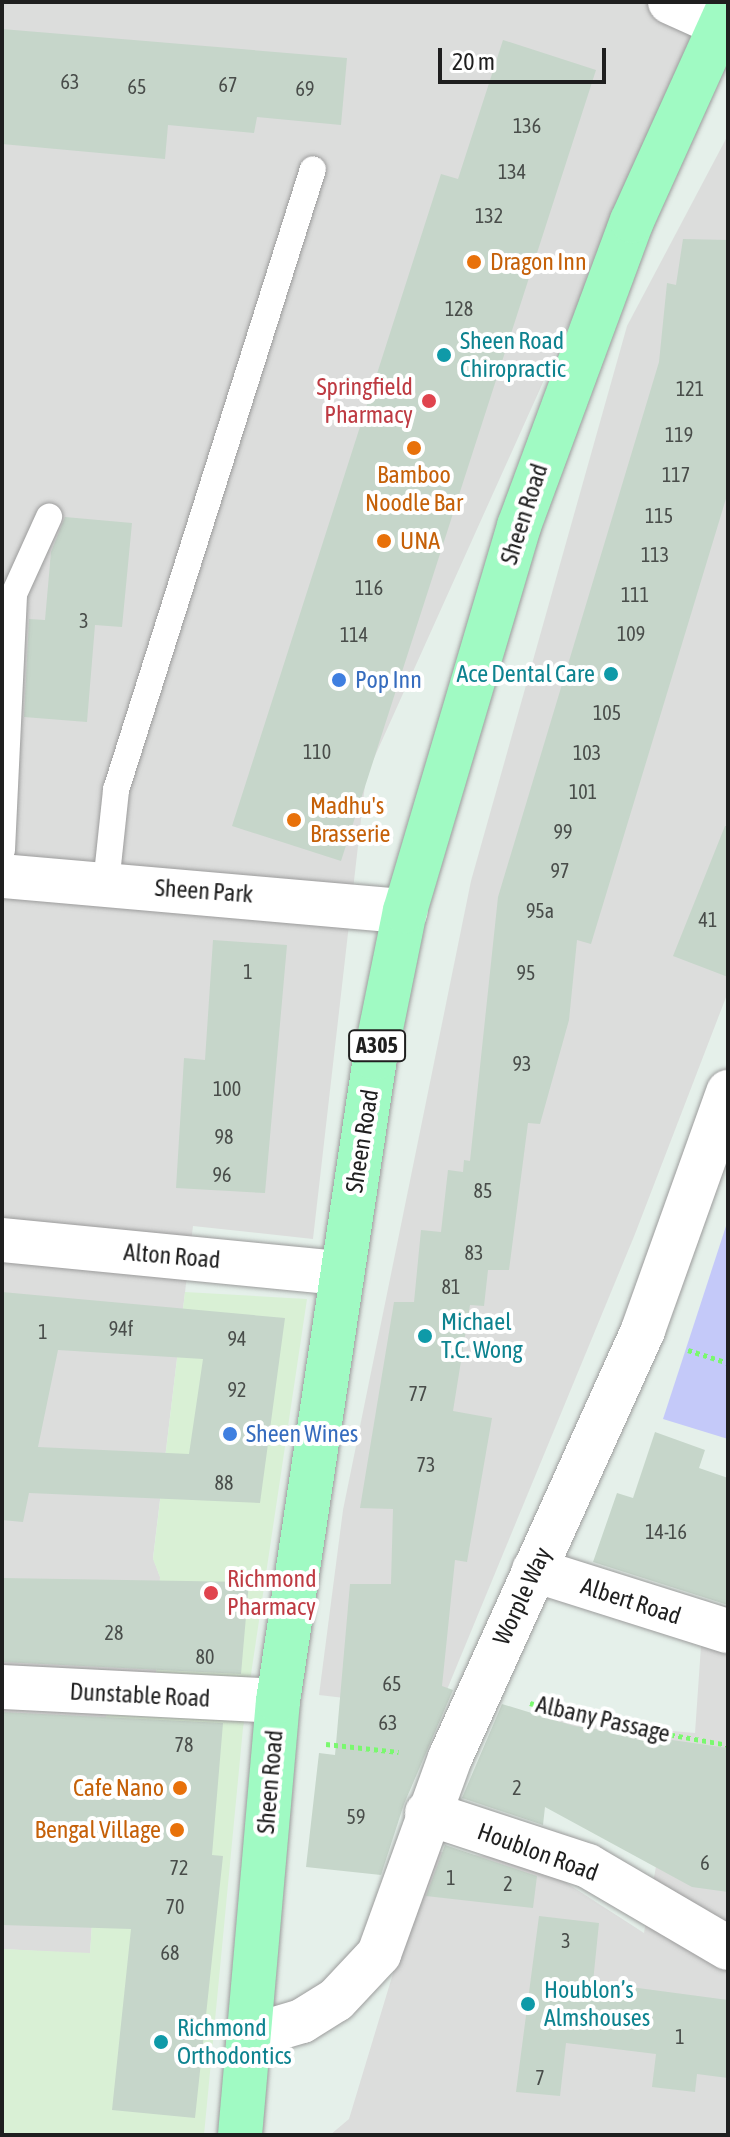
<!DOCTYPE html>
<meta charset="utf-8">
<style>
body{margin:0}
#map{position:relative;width:730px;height:2137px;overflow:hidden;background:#e5f0ea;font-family:"Asap Condensed",sans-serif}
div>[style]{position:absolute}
.residential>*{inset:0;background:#dcdddc}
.commercial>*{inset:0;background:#d9f0d5}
.park>*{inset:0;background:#c4c9f9}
.building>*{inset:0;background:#c6d6ca}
.path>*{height:5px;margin-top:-2.5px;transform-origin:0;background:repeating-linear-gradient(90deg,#7af86f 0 4px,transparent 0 8px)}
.roads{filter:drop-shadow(0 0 2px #9c9c9c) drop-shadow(0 0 2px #9c9c9c)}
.service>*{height:26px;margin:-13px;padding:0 13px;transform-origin:13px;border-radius:13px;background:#fff}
.minor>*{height:44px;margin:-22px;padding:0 22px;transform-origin:22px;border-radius:22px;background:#fff}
.primary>*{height:44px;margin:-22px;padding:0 22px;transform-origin:22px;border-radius:22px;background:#a0fac3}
.dots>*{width:22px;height:22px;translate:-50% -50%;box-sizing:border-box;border:4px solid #fff;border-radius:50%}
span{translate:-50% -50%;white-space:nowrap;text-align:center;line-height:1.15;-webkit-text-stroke:8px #fff;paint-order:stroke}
.number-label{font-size:20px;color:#494d4a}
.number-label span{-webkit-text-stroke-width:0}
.shield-label span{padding:2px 6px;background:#fff;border:2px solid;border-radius:6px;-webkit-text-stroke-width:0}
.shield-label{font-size:22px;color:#1f1f1f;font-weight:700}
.food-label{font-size:24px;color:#c56008}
.left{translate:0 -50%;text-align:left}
.right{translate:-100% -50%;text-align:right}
.culture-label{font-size:24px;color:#0d838f}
.health-label{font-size:24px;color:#be3a42}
.street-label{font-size:24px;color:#1f1f1f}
.shop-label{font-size:24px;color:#366cbe}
.frame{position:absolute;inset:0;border:4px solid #1f1f1f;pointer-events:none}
.scale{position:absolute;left:438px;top:48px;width:168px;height:36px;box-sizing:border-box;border:4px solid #1f1f1f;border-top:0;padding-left:10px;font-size:24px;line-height:28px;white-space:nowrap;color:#1f1f1f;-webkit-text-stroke:6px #fff;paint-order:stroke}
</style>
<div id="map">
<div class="residential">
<div style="clip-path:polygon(2px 2px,714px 2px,366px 776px,313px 1239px,193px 1226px,153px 1558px,160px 1577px,156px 1679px,106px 1716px,90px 1954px,2px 1949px)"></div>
<div style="clip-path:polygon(728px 135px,728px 992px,635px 1234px,439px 1709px,319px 1695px,343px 1510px,471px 881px,627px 326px)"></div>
<div style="clip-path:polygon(701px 1646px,728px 1655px,728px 2135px,330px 2135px,349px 2119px,430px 1851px,531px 1860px,644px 1933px,657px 1861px,504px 1709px,570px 1722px,695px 1733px)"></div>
</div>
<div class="commercial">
<div style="clip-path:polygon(185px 1292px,307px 1299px,243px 1728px,204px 2135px,2px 2135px,2px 1949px,90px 1953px,106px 1716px,156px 1678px,160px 1577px,153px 1559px)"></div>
</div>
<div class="park">
<div style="clip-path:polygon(728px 1220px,728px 1439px,663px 1419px)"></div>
</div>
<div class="building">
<div style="clip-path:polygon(2px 29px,347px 58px,341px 125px,257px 117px,254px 133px,168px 125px,165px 159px,2px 144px)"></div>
<div style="clip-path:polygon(503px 40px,596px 70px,341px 861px,232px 826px,441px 174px,458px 179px)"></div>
<div style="clip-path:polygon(683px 239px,728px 240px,728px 492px,591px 944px,577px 940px,569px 1020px,540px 1124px,528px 1123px,509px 1270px,488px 1270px,484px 1306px,470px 1305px,453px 1411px,492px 1418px,467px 1562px,455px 1560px,442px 1686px,453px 1690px,404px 1804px,381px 1875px,306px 1867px,319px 1753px,335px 1755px,350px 1584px,391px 1584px,393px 1509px,360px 1508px,394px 1302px,414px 1302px,421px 1230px,441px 1232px,448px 1170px,463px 1172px,464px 1160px,470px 1161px,498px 897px,659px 362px,667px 283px,676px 285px)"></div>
<div style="clip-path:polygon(65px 517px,132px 523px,122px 627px,95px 625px,87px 722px,24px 717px,29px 619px,45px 620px,51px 552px)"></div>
<div style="clip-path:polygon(725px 826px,728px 826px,728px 977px,673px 956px)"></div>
<div style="clip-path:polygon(213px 940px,287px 945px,265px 1193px,176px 1188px,184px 1058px,205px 1060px)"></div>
<div style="clip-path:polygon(evenodd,2px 1292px,285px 1318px,260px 1503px,29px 1493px,23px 1522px,2px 1520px,2px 1292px,58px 1350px,203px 1359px,189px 1454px,38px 1447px,58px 1350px)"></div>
<div style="clip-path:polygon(655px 1432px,705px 1450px,699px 1468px,728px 1478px,728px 1605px,593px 1562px,617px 1493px,633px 1498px)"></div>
<div style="clip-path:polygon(2px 1578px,249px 1582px,241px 1674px,2px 1662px)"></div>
<div style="clip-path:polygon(502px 1704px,574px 1726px,728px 1748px,728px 1892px,692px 1887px,545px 1807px,543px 1825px,462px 1798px)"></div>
<div style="clip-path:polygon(2px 1712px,223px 1723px,212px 1855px,223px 1856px,195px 2118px,112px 2110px,131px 1929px,2px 1925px)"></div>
<div style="clip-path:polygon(445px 1845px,537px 1876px,533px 1908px,426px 1896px)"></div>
<div style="clip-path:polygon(539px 1916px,599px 1923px,593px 1982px,728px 2000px,728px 2078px,697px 2074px,695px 2092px,652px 2087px,656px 2054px,566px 2043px,560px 2096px,516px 2092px)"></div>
</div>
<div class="path">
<div style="left:688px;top:1350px;width:42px;rotate:18deg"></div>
<div style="left:530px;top:1703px;width:56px;rotate:16.5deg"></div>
<div style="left:584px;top:1719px;width:146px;rotate:10.2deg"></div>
<div style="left:326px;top:1744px;width:73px;rotate:6.3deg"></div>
</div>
<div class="roads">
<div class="service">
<div style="left:2px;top:850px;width:256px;rotate:-87.3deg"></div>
<div style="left:14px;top:594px;width:85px;rotate:-65.6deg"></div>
<div style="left:106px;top:884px;width:95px;rotate:-83.9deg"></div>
<div style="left:116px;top:790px;width:651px;rotate:-72.4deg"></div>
</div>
<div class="minor">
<div style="left:670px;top:2px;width:54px;rotate:24.2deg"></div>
<div style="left:2px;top:876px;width:405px;rotate:5deg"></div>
<div style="left:2px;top:1240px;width:341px;rotate:5.6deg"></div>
<div style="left:534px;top:1570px;width:203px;rotate:17.5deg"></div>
<div style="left:2px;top:1687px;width:276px;rotate:2.9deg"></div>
<div style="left:427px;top:1813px;width:169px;rotate:18.2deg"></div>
<div style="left:588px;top:1866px;width:162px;rotate:30.4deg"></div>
<div style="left:248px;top:2037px;width:56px;rotate:-16.5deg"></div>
<div style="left:302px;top:2021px;width:40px;rotate:-32deg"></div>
<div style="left:336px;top:2000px;width:63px;rotate:-46.9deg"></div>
<div style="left:379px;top:1954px;width:208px;rotate:-70.1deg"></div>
<div style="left:450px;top:1758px;width:470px;rotate:-65.7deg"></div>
<div style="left:643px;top:1330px;width:253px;rotate:-70.3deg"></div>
</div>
<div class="primary">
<div style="left:240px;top:2135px;width:436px;rotate:-85deg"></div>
<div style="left:278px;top:1701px;width:650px;rotate:-81.42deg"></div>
<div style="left:375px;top:1058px;width:150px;rotate:-78.5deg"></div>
<div style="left:405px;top:911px;width:402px;rotate:-73.5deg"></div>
<div style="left:519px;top:526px;width:325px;rotate:-69.7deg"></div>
<div style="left:632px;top:221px;width:234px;rotate:-65.7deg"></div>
</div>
</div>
<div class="dots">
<div style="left:474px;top:262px;background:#e8710a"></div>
<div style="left:444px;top:355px;background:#0f9aa8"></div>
<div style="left:429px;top:401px;background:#e0444e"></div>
<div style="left:414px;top:448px;background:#e8710a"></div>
<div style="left:384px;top:541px;background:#e8710a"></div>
<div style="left:611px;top:674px;background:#0f9aa8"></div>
<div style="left:339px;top:680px;background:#3f7fe0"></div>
<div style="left:294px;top:820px;background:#e8710a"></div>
<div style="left:425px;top:1336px;background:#0f9aa8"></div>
<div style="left:230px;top:1434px;background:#3f7fe0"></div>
<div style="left:211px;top:1593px;background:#e0444e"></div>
<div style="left:180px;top:1788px;background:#e8710a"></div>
<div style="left:177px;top:1830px;background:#e8710a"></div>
<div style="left:528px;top:2004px;background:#0f9aa8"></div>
<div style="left:161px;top:2042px;background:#0f9aa8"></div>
</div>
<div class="number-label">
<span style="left:70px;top:81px">63</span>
<span style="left:228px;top:84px">67</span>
<span style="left:137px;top:86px">65</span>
<span style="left:305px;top:88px">69</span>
<span style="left:527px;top:125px">136</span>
<span style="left:512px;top:171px">134</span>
<span style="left:489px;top:215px">132</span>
<span style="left:459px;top:308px">128</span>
<span style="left:690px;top:388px">121</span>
<span style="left:679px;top:434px">119</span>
<span style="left:676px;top:474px">117</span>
<span style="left:659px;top:515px">115</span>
<span style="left:655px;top:554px">113</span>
<span style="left:369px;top:587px">116</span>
<span style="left:635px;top:594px">111</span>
<span style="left:84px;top:620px">3</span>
<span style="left:631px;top:633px">109</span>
<span style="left:354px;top:634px">114</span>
<span style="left:607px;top:712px">105</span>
<span style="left:317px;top:751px">110</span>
<span style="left:587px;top:752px">103</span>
<span style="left:583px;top:791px">101</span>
<span style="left:563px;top:831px">99</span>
<span style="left:560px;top:870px">97</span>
<span style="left:540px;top:910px">95a</span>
<span style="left:708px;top:919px">41</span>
<span style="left:248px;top:971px">1</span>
<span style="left:526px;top:972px">95</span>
<span style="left:522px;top:1063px">93</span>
<span style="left:227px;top:1088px">100</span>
<span style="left:224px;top:1136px">98</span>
<span style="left:222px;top:1174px">96</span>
<span style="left:483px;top:1190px">85</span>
<span style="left:474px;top:1252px">83</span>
<span style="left:451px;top:1286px">81</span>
<span style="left:121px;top:1328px">94f</span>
<span style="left:43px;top:1331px">1</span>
<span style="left:237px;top:1338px">94</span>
<span style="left:237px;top:1389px">92</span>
<span style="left:418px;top:1393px">77</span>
<span style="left:426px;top:1464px">73</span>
<span style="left:224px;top:1482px">88</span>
<span style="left:666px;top:1531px">14-16</span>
<span style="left:114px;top:1632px">28</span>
<span style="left:205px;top:1656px">80</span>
<span style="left:392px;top:1683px">65</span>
<span style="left:388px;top:1722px">63</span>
<span style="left:184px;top:1744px">78</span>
<span style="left:517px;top:1787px">2</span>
<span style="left:356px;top:1816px">59</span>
<span style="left:705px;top:1862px">6</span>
<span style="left:179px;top:1867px">72</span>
<span style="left:451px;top:1877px">1</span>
<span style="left:508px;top:1883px">2</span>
<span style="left:175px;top:1906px">70</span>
<span style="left:566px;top:1940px">3</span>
<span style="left:170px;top:1952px">68</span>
<span style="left:680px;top:2036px">1</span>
<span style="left:540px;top:2077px">7</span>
</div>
<div class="shield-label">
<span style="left:377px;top:1046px">A305</span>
</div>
<div class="food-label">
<span class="left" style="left:490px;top:262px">Dragon Inn</span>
<span style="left:414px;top:489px">Bamboo<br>Noodle Bar</span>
<span class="left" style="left:400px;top:541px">UNA</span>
<span class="left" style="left:310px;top:820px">Madhu's<br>Brasserie</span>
<span class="right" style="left:164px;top:1788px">Cafe Nano</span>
<span class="right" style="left:161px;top:1830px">Bengal Village</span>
</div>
<div class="culture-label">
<span class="left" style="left:460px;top:355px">Sheen Road<br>Chiropractic</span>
<span class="right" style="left:595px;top:674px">Ace Dental Care</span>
<span class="left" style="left:441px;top:1336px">Michael<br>T.C. Wong</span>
<span class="left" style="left:544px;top:2004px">Houblon’s<br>Almshouses</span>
<span class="left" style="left:177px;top:2042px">Richmond<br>Orthodontics</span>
</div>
<div class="health-label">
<span class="right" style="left:413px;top:401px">Springfield<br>Pharmacy</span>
<span class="left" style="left:227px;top:1593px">Richmond<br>Pharmacy</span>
</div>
<div class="street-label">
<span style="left:524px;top:514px;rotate:-72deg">Sheen Road</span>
<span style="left:204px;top:891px;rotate:4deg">Sheen Park</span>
<span style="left:362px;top:1141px;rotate:-81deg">Sheen Road</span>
<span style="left:172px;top:1256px;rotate:5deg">Alton Road</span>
<span style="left:522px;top:1596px;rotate:-65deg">Worple Way</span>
<span style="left:631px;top:1601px;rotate:18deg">Albert Road</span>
<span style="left:140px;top:1695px;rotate:3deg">Dunstable Road</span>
<span style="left:603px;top:1719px;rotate:13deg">Albany Passage</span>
<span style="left:270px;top:1782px;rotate:-85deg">Sheen Road</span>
<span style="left:538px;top:1852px;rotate:20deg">Houblon Road</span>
</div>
<div class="shop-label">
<span class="left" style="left:355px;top:680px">Pop Inn</span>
<span class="left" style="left:246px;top:1434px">Sheen Wines</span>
</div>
<div class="frame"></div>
<div class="scale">20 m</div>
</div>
